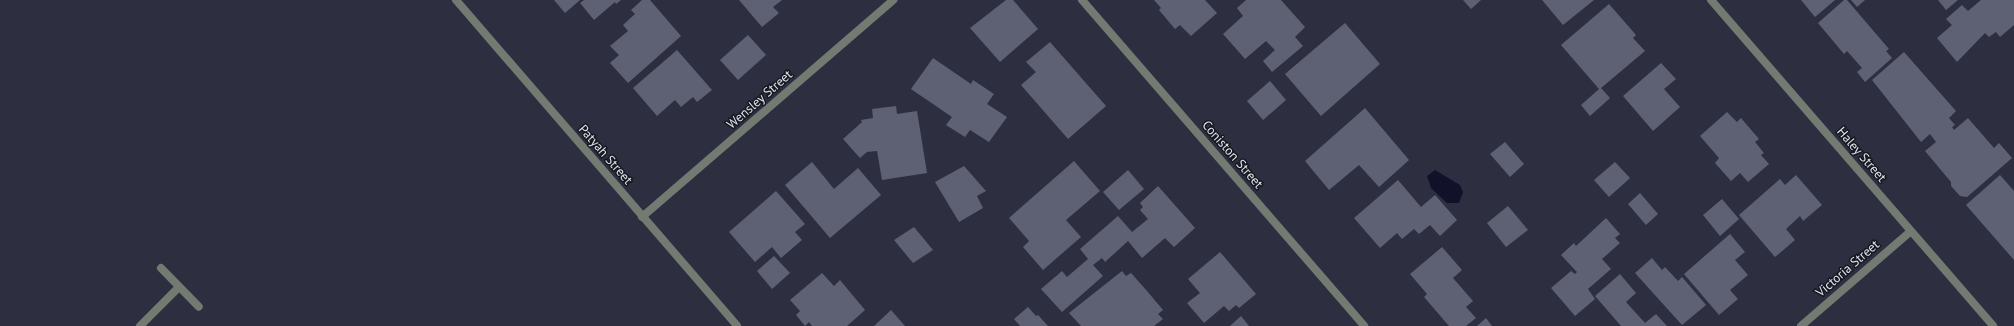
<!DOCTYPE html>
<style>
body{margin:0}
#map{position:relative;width:2014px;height:326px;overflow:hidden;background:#2d2f40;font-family:"PT Sans",sans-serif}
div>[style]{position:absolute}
.water>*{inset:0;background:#111229}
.building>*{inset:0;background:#5e6174}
.minor>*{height:8px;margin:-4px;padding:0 4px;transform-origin:4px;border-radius:4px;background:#727a72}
span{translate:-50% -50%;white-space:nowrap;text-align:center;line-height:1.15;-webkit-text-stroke:3px #171820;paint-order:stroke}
.street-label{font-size:13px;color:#e1e3ee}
</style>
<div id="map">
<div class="water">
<div style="clip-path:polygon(1435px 170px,1460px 185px,1463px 192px,1459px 203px,1447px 203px,1431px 188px,1427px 176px)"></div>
</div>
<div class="building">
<div style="clip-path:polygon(554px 0,580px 0,565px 13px)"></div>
<div style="clip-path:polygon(584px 0,621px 0,616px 4px,615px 2px,594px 20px,580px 3px)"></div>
<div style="clip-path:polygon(642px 0,650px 0,681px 36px,628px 83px,610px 63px,619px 55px,610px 46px,628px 31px,623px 25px,635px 14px,631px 10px)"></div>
<div style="clip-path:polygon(739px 0,782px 0,773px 7px,779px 13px,762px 27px)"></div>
<div style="clip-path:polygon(1006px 0,1013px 0,1038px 29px,1000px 62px,970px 28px)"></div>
<div style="clip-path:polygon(1154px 0,1205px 0,1217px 13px,1191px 36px,1180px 25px,1175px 29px,1159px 10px,1161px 8px)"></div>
<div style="clip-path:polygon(1246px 0,1281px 0,1305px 27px,1295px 37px,1303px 46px,1272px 72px,1263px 61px,1275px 50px,1266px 41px,1245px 59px,1223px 34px,1243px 16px,1237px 8px)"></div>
<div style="clip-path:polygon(1463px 0,1481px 0,1471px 9px)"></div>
<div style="clip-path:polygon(1542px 0,1594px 0,1563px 25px)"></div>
<div style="clip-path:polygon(1801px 0,1835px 0,1815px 17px)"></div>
<div style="clip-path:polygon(1844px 0,1847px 0,1889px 49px,1886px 51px,1892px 58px,1865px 82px,1857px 72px,1862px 68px,1847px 51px,1844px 54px,1818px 23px)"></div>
<div style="clip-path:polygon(1851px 0,1865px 0,1857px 7px)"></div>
<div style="clip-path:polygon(1938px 0,1958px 0,1946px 10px)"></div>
<div style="clip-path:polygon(1981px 0,2014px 0,2014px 25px,2000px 37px,1996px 32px,1989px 37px,1985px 33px,1957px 62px,1937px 38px,1952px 25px,1946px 19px,1962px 5px,1968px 11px)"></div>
<div style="clip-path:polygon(1609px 4px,1636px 35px,1633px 38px,1645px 51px,1601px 88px,1610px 98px,1590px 116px,1581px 105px,1599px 89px,1561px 45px)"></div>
<div style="clip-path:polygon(1345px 23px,1380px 64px,1321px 116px,1285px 74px)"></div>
<div style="clip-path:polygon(748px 35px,766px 55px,738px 80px,720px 60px)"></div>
<div style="clip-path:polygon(1050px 42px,1106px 106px,1068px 139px,1021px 85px,1036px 72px,1026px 62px)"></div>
<div style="clip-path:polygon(677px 50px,712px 90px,697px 102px,693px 97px,681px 107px,675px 100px,657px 116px,633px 88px)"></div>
<div style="clip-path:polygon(1904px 52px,1956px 111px,1949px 118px,1955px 125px,1952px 127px,1954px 130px,1968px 118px,1994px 148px,1999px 143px,2012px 158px,1967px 197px,1960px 196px,1951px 186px,1951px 182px,1925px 151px,1936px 142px,1930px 134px,1921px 142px,1872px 80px)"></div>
<div style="clip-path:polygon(933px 58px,971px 84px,973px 80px,994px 94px,987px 104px,1007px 117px,989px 142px,970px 130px,965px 137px,946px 125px,952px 117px,911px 89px)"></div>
<div style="clip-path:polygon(1661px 63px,1676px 79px,1664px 89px,1680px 107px,1653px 131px,1623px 96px)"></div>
<div style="clip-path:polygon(1270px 81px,1286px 100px,1263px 120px,1247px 101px)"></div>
<div style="clip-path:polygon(896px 106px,897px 114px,917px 111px,927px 173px,882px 180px,877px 151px,867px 152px,860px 158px,843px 139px,862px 122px,861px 120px,873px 118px,872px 109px)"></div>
<div style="clip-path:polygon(1365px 108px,1409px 160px,1379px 187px,1359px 165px,1329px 190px,1305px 161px)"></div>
<div style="clip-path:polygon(1727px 112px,1737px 122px,1741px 118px,1759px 139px,1755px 142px,1764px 153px,1761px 155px,1769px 164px,1748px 182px,1740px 173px,1731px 181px,1715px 163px,1719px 158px,1700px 136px)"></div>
<div style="clip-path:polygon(1505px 142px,1524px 164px,1510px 177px,1490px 154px)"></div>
<div style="clip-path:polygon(1074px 161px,1100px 191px,1066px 220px,1081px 237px,1043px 270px,1023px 247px,1029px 241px,1009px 218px)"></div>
<div style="clip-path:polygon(812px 162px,834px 189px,858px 168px,881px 195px,830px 238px,785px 185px)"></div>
<div style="clip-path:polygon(1615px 162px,1630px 178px,1609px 197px,1594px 180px)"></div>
<div style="clip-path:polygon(964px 166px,986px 191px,977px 196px,983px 208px,959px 222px,935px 182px)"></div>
<div style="clip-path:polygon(1128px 170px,1144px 189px,1119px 210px,1103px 192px)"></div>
<div style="clip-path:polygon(1796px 175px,1822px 205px,1803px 221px,1800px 216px,1786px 229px,1795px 240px,1775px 257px,1739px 215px,1780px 179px,1785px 185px)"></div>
<div style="clip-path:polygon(2000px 175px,2014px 191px,2014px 260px,1966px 205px)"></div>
<div style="clip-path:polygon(1398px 180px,1421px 207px,1435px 195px,1457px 220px,1440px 236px,1430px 225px,1419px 234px,1414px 229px,1402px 239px,1397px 233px,1380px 248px,1354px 218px)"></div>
<div style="clip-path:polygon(1158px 186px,1195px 228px,1174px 247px,1165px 238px,1142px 258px,1128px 241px,1105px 262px,1102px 258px,1093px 265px,1103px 276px,1062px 312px,1041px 289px,1062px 271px,1067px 277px,1088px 259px,1080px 249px,1118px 216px,1132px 232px,1148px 219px,1140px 210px,1143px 207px,1140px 203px)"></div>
<div style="clip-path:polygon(776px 191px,805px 224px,795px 232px,802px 240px,781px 258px,772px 247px,755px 262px,729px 232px)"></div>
<div style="clip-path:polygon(1640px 193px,1658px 214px,1646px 225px,1628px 204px)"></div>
<div style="clip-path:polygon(1722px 199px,1739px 219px,1720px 236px,1703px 215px)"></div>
<div style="clip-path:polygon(1508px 206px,1528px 230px,1506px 247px,1487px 223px)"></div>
<div style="clip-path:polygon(1606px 218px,1620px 234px,1615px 238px,1620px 243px,1602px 259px,1611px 269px,1588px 289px,1595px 299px,1575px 316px,1551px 288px,1571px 271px,1575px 274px,1577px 272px,1561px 255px,1574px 243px,1576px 246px)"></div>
<div style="clip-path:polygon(914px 227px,933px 250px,913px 263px,894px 240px)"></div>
<div style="clip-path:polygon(1730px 234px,1745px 252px,1735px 260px,1748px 275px,1730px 290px,1738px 299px,1719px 315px,1684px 274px)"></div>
<div style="clip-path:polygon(1442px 247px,1462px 270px,1453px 278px,1473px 301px,1466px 307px,1476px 318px,1466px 326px,1449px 326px,1424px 297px,1427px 294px,1410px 274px)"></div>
<div style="clip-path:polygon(1220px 252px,1256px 294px,1239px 308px,1236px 305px,1229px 311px,1224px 306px,1204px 323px,1187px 303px,1200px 293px,1188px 279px)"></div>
<div style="clip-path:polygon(774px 256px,790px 273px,772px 289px,757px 271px)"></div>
<div style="clip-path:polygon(1652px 258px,1662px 270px,1665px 267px,1678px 281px,1682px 277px,1706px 305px,1682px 325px,1635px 273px)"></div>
<div style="clip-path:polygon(1122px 271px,1126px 276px,1131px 273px,1147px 291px,1163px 310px,1158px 314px,1163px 319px,1154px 326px,1081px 326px,1069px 313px)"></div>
<div style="clip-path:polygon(822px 273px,834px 286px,840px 280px,865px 310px,847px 326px,812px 326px,809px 322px,805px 326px,796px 315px,800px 311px,790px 300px)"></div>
<div style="clip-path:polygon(1620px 274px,1636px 293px,1626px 302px,1645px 323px,1656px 314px,1667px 326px,1621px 326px,1595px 296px)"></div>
<div style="clip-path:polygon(1028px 307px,1036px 316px,1038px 315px,1048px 326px,1020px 326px,1014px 319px)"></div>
<div style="clip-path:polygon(891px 310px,905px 326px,874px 326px)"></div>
<div style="clip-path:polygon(1241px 316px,1249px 326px,1230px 326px)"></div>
<div style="clip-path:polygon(1486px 318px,1492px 326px,1477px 326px)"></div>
</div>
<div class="minor">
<div style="left:456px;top:0;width:430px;rotate:49.2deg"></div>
<div style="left:1082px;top:0;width:431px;rotate:49.1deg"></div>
<div style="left:1711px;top:0;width:431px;rotate:49.1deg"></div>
<div style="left:642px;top:217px;width:332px;rotate:-40.8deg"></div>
<div style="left:161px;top:268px;width:54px;rotate:45.7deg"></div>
<div style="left:140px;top:326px;width:55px;rotate:-45deg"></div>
<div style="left:1801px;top:326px;width:145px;rotate:-40.8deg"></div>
</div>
<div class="street-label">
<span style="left:760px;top:100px;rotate:-41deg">Wensley Street</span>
<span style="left:605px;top:155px;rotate:49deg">Patyah Street</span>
<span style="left:1232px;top:155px;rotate:49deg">Coniston Street</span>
<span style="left:1861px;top:155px;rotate:49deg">Haley Street</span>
<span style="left:1848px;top:269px;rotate:-41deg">Victoria Street</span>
</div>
</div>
